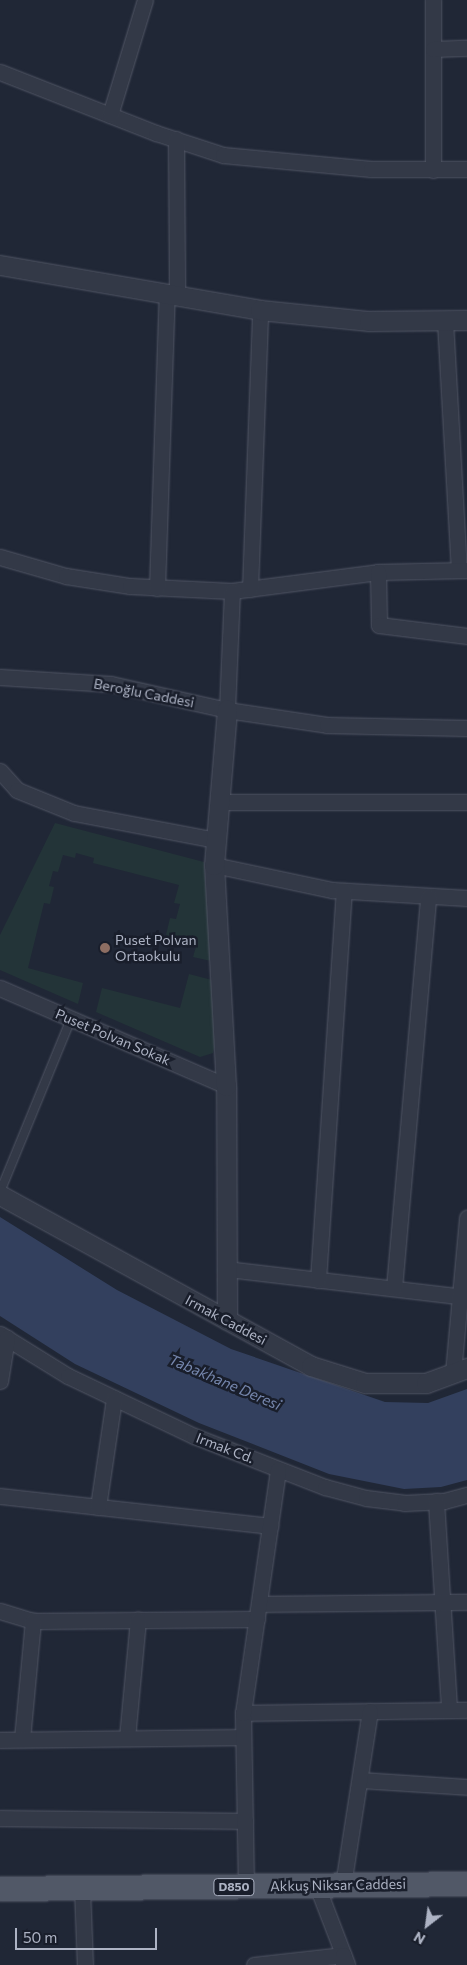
<!DOCTYPE html>
<meta charset="utf-8">
<style>
body{margin:0}
#map{position:relative;width:467px;height:1965px;overflow:hidden;background:#202736;font-family:Commissioner,sans-serif}
div>[style]{position:absolute}
.green>*{inset:0;background:#233438}
.water>*{inset:0;background:#33405e}
.roads{filter:drop-shadow(0 0 1px #515665) drop-shadow(0 0 1px #515665)}
.service>*{height:8px;margin:-4px;padding:0 4px;transform-origin:4px;border-radius:4px;background:#333947}
.minor>*{height:15px;margin:-7.5px;padding:0 7.5px;transform-origin:7.5px;border-radius:7.5px;background:#333947}
.tertiary>*{height:19px;margin:-9.5px;padding:0 9.5px;transform-origin:9.5px;border-radius:9.5px;background:#333947}
.primary>*{height:24px;margin:-12px;padding:0 12px;transform-origin:12px;border-radius:12px;background:#515867}
.dots>*{width:14px;height:14px;translate:-50% -50%;box-sizing:border-box;border:2px solid #191e2b;border-radius:50%}
span{translate:-50% -50%;white-space:nowrap;text-align:center;line-height:1.15;-webkit-text-stroke:5px #191e2b;paint-order:stroke}
.shield-label span{padding:1px 4px;background:#191e2b;border:1px solid;border-radius:4px;-webkit-text-stroke-width:0}
.shield-label{font-size:12px;color:#adb3c4;font-weight:700}
.street-label{font-size:14px;color:#adb3c4}
.poi-label{font-size:14px;color:#adb3c4}
.left{translate:0 -50%;text-align:left}
.water-label{font-size:15px;color:#7586ac;font-style:italic}
.north{position:absolute;left:402px;top:1900px;width:50px;height:50px;-webkit-text-stroke:4px #191e2b;paint-order:stroke;rotate:210deg;font-size:14px;font-weight:700;line-height:20px;text-align:center;color:#adb3c4}
.north::after{content:'';display:block;margin:auto;width:18px;height:22px;background:#adb3c4;clip-path:polygon(50% 0,100% 100%,50% 72%,0 100%)}
.scale{position:absolute;left:15px;top:1928px;width:142px;height:22px;box-sizing:border-box;border:2px solid #adb3c4;border-top:0;padding-left:6px;font-size:15px;line-height:18px;white-space:nowrap;color:#adb3c4;-webkit-text-stroke:4px #191e2b;paint-order:stroke}
</style>
<div id="map">
<div class="green">
<div style="clip-path:polygon(55px 823px,204px 862px,211px 961px,193px 957px,197px 943px,166px 935px,170px 918px,176px 919px,180px 904px,174px 903px,179px 885px,93px 863px,94px 858px,76px 853px,75px 858px,63px 855px,58px 872px,53px 871px,49px 886px,54px 887px,50px 904px,44px 903px,28px 968px,83px 983px,78px 1004px,0 970px,0 935px)"></div>
<div style="clip-path:polygon(189px 974px,212px 980px,216px 1039px,213px 1053px,200px 1057px,96px 1012px,102px 988px,180px 1008px)"></div>
</div>
<div class="water">
<div style="clip-path:polygon(0 1217px,117px 1290px,231px 1349px,385px 1402px,428px 1403px,467px 1389px,467px 1480px,441px 1487px,404px 1489px,329px 1474px,199px 1423px,75px 1364px,0 1316px)"></div>
</div>
<div class="roads">
<div class="service">
<div style="left:0;top:1192px;width:187px;rotate:-67.7deg"></div>
</div>
<div class="minor">
<div style="left:433px;top:0;width:170px;rotate:90deg"></div>
<div style="left:433px;top:49px;width:34px;rotate:-2deg"></div>
<div style="left:0;top:72px;width:168px;rotate:21.4deg"></div>
<div style="left:156px;top:133px;width:71px;rotate:18.2deg"></div>
<div style="left:223px;top:155px;width:149px;rotate:5.4deg"></div>
<div style="left:371px;top:169px;width:96px"></div>
<div style="left:110px;top:115px;width:120px;rotate:-73.1deg"></div>
<div style="left:176px;top:139px;width:155px;rotate:89.6deg"></div>
<div style="left:445px;top:321px;width:249px;rotate:86.8deg"></div>
<div style="left:0;top:557px;width:69px;rotate:16.1deg"></div>
<div style="left:66px;top:576px;width:65px;rotate:8.9deg"></div>
<div style="left:130px;top:586px;width:102px;rotate:2.8deg"></div>
<div style="left:232px;top:591px;width:147px;rotate:-7.4deg"></div>
<div style="left:378px;top:572px;width:89px;rotate:-1.3deg"></div>
<div style="left:378px;top:572px;width:53px;rotate:88.9deg"></div>
<div style="left:379px;top:625px;width:89px;rotate:7.1deg"></div>
<div style="left:157px;top:588px;width:296px;rotate:-88.1deg"></div>
<div style="left:250px;top:589px;width:279px;rotate:-87.9deg"></div>
<div style="left:0;top:677px;width:111px;rotate:3.6deg"></div>
<div style="left:111px;top:684px;width:119px;rotate:12.6deg"></div>
<div style="left:227px;top:710px;width:101px;rotate:8.5deg"></div>
<div style="left:327px;top:725px;width:140px;rotate:1.2deg"></div>
<div style="left:227px;top:710px;width:119px;rotate:-87.6deg"></div>
<div style="left:0;top:771px;width:25px;rotate:48deg"></div>
<div style="left:17px;top:790px;width:61px;rotate:22deg"></div>
<div style="left:74px;top:813px;width:145px;rotate:10.8deg"></div>
<div style="left:219px;top:802px;width:248px"></div>
<div style="left:214px;top:865px;width:121px;rotate:12deg"></div>
<div style="left:332px;top:890px;width:135px;rotate:3.4deg"></div>
<div style="left:0;top:988px;width:246px;rotate:23.4deg"></div>
<div style="left:227px;top:1269px;width:242px;rotate:6.7deg"></div>
<div style="left:318px;top:1280px;width:390px;rotate:-86.2deg"></div>
<div style="left:394px;top:1288px;width:393px;rotate:-85deg"></div>
<div style="left:0;top:1334px;width:80px;rotate:31.7deg"></div>
<div style="left:68px;top:1376px;width:140px;rotate:25.5deg"></div>
<div style="left:194px;top:1436px;width:141px;rotate:21.3deg"></div>
<div style="left:325px;top:1487px;width:42px;rotate:15deg"></div>
<div style="left:366px;top:1498px;width:38px;rotate:7deg"></div>
<div style="left:404px;top:1503px;width:40px;rotate:-2.9deg"></div>
<div style="left:444px;top:1501px;width:24px;rotate:-15deg"></div>
<div style="left:453px;top:1373px;width:156px;rotate:-84.8deg"></div>
<div style="left:0;top:1381px;width:44px;rotate:-80.8deg"></div>
<div style="left:0;top:1496px;width:272px;rotate:6.3deg"></div>
<div style="left:436px;top:1501px;width:209px;rotate:86.4deg"></div>
<div style="left:98px;top:1507px;width:110px;rotate:-81.6deg"></div>
<div style="left:259px;top:1604px;width:208px;rotate:-0.6deg"></div>
<div style="left:0;top:1611px;width:34px;rotate:17deg"></div>
<div style="left:33px;top:1621px;width:224px;rotate:-0.5deg"></div>
<div style="left:243px;top:1713px;width:224px;rotate:-0.8deg"></div>
<div style="left:127px;top:1738px;width:119px;rotate:-84.7deg"></div>
<div style="left:22px;top:1739px;width:119px;rotate:-84.7deg"></div>
<div style="left:0;top:1740px;width:243px;rotate:-0.7deg"></div>
<div style="left:360px;top:1780px;width:107px;rotate:3.7deg"></div>
<div style="left:0;top:1818px;width:245px;rotate:0.7deg"></div>
<div style="left:343px;top:1885px;width:176px;rotate:-81.2deg"></div>
<div style="left:317px;top:1886px;width:84px;rotate:69deg"></div>
<div style="left:246px;top:1887px;width:174px;rotate:-91deg"></div>
<div style="left:243px;top:1713px;width:246px;rotate:-81.8deg"></div>
<div style="left:82px;top:1888px;width:77px;rotate:87.8deg"></div>
<div style="left:254px;top:1965px;width:90px;rotate:-6.4deg"></div>
<div style="left:343px;top:1955px;width:10px;rotate:90deg"></div>
</div>
<div class="tertiary">
<div style="left:0;top:265px;width:264px;rotate:9.8deg"></div>
<div style="left:260px;top:310px;width:110px;rotate:5.8deg"></div>
<div style="left:369px;top:321px;width:98px;rotate:-0.6deg"></div>
<div style="left:0;top:1195px;width:355px;rotate:28.8deg"></div>
<div style="left:311px;top:1366px;width:57px;rotate:17.5deg"></div>
<div style="left:365px;top:1383px;width:61px"></div>
<div style="left:426px;top:1383px;width:44px;rotate:-20.1deg"></div>
<div style="left:227px;top:1320px;width:234px;rotate:-90.2deg"></div>
<div style="left:226px;top:1086px;width:221px;rotate:-93.1deg"></div>
<div style="left:214px;top:865px;width:156px;rotate:-85.2deg"></div>
</div>
<div class="primary">
<div style="left:0;top:1889px;width:467px;rotate:-0.6deg"></div>
</div>
</div>
<div class="dots">
<div style="left:105px;top:948px;background:#8d6e63"></div>
</div>
<div class="shield-label">
<span style="left:234px;top:1887px">D850</span>
</div>
<div class="street-label">
<span style="left:144px;top:693px;rotate:11deg">Beroğlu Caddesi</span>
<span style="left:113px;top:1037px;rotate:23deg">Puset Polvan Sokak</span>
<span style="left:226px;top:1320px;rotate:28deg">Irmak Caddesi</span>
<span style="left:225px;top:1448px;rotate:21deg">Irmak Cd.</span>
<span style="left:338px;top:1885px;rotate:-1deg">Akkuş Niksar Caddesi</span>
</div>
<div class="poi-label">
<span class="left" style="left:115px;top:948px">Puset Polvan<br>Ortaokulu</span>
</div>
<div class="water-label">
<span style="left:225px;top:1382px;rotate:23deg">Tabakhane Deresi</span>
</div>
<div class="north">N</div>
<div class="scale">50 m</div>
</div>
